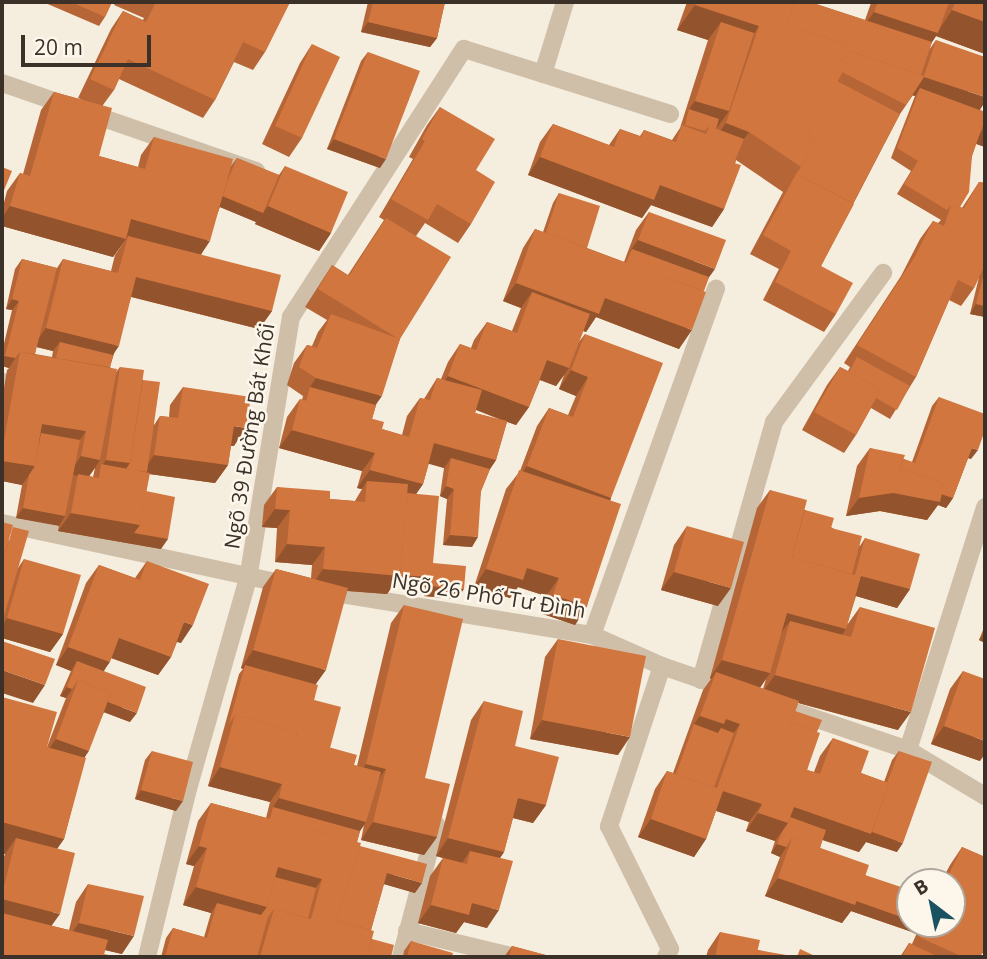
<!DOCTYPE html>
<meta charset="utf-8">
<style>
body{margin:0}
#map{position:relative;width:987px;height:959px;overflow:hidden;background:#f5edde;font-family:"Open Sans",sans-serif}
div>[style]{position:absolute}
.minor>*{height:18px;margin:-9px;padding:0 9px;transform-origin:9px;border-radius:9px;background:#cfbfa8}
.wall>*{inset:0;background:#b56536}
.shaded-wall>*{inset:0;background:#93532c}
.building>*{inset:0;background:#d2763f}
span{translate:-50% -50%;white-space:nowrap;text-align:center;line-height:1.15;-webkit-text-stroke:5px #fcf6eb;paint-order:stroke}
.street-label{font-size:21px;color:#3b3129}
.frame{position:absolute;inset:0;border:4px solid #3b3129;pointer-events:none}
.north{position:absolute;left:896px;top:868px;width:70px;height:70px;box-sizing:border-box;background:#fcf6eb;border:2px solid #afa79d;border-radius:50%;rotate:328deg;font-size:19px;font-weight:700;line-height:28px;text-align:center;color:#3b3129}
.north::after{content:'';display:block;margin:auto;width:24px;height:32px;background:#195362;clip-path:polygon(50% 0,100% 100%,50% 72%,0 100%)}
.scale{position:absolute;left:21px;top:35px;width:130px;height:32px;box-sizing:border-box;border:4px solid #3b3129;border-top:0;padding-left:9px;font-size:21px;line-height:24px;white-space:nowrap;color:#3b3129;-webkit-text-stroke:5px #fcf6eb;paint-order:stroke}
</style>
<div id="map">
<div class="minor">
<div style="left:543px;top:74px;width:75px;rotate:-73deg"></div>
<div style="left:2px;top:83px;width:269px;rotate:19.1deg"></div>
<div style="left:2px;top:393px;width:11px;rotate:-80deg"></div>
<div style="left:2px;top:523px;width:294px;rotate:12.2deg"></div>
<div style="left:323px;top:591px;width:273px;rotate:9.3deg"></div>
<div style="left:592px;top:635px;width:77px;rotate:23.9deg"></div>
<div style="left:662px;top:666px;width:71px;rotate:18.9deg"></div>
<div style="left:592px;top:635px;width:368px;rotate:-70.3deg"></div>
<div style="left:662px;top:666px;width:169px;rotate:108.3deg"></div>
<div style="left:609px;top:826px;width:137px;rotate:63.6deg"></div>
<div style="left:670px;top:949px;width:9px;rotate:117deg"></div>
<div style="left:701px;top:680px;width:268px;rotate:-74.2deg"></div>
<div style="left:774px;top:422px;width:185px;rotate:-53.8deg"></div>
<div style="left:799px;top:713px;width:115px;rotate:18.7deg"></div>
<div style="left:908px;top:750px;width:90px;rotate:30.9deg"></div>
<div style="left:908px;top:750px;width:255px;rotate:-72.4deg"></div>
<div style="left:407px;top:931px;width:111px;rotate:13.5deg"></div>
<div style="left:147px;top:957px;width:173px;rotate:-76.3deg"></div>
<div style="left:188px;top:789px;width:218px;rotate:-74.1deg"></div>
<div style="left:248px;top:579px;width:266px;rotate:-80.7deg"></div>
<div style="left:291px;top:317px;width:319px;rotate:-57.2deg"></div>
<div style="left:464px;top:49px;width:216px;rotate:17.5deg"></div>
<div style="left:401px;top:957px;width:137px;rotate:-75.1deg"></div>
</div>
<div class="wall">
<div style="clip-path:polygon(43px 2px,112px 2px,105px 17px,99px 26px)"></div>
<div style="clip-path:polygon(evenodd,116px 2px,290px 2px,265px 52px,253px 70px,234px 62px,215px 100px,203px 118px,119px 79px,114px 90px,103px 105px,99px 156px,138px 167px,141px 155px,154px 137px,231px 166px,237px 158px,279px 175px,285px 166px,331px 233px,319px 251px,255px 224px,256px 222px,220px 207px,201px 255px,272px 311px,259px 329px,131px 297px,110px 367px,116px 372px,120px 367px,143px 380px,154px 425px,160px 416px,169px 417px,170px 405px,183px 387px,234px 446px,231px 446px,228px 465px,215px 483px,149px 474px,146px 491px,161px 549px,58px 531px,59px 525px,16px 518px,22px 485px,2px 481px,2px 400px,7px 370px,9px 368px,2px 366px,2px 352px,12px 310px,6px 309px,15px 269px,22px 259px,57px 268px,63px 259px,111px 271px,115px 255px,126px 239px,113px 257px,2px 226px,2px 210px,7px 191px,20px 173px,23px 174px,41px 110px,54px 92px,83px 100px,78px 98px,111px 29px,123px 11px,143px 20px,144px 18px,114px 5px,116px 2px,36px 347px,53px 351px,52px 357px,35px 354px,36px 347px,116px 2px,95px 468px,93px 477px,89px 476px,95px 468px)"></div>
<div style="clip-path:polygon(368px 2px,445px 2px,437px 38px,430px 47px,361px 32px)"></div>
<div style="clip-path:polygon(687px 2px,810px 2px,865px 20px,871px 3px,867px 2px,985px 2px,985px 54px,936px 36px,932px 42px,929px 50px,936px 40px,980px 110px,985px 112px,985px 147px,976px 144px,972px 156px,960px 207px,962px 208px,979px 182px,985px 183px,985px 317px,970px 314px,979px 277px,974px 288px,961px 306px,949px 300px,916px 377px,890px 419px,871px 408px,856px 435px,844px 453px,802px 430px,827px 385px,840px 367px,848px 371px,850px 367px,844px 363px,901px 276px,920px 239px,933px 221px,938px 223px,941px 220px,897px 194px,911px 171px,891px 158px,915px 96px,913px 95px,900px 114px,821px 266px,836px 314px,824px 332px,763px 300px,779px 269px,750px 254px,783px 192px,736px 160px,724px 209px,712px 227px,651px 205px,642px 218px,528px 175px,540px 142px,553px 124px,609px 145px,620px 129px,640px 136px,644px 130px,672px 140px,680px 128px,708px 40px,677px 30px)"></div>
<div style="clip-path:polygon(312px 44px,302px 138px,289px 157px,262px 144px,300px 63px)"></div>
<div style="clip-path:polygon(368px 52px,380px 168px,327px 149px,361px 61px)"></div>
<div style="clip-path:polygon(evenodd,440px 107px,476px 170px,471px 224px,458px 243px,425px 223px,416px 236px,400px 339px,376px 405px,372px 419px,382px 429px,402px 435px,407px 416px,420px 398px,424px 399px,437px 378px,441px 379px,448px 362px,460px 344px,471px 348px,474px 340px,487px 322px,512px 331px,521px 308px,503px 301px,523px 248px,535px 229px,543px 232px,553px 203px,559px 193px,587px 248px,624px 262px,636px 230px,649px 212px,709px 277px,679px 349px,596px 317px,586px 332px,583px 331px,578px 343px,585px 334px,611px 498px,587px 606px,575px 625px,540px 613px,546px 596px,518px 587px,510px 598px,474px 587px,506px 489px,520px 471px,537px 426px,549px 408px,568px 415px,576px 396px,559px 389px,564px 375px,556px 386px,540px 380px,529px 407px,516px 425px,507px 422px,496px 460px,490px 469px,481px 491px,472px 547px,443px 545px,447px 499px,440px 496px,444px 468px,429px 463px,423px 484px,416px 494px,433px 563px,457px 599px,424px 596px,425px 587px,394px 584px,387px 594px,347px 591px,316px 684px,314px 700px,330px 748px,354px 765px,357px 766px,391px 623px,404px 605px,425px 778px,437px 837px,424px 855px,361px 840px,364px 825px,360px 831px,357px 842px,360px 846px,415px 893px,384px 884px,371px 930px,372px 939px,391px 957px,161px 957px,166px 938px,173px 928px,204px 937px,211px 913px,183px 905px,194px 866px,186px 864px,198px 821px,211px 803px,266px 818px,270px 802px,208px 786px,239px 674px,243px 669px,241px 668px,263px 587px,276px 569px,311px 578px,312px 565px,275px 562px,277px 528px,262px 527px,264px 505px,277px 487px,330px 499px,355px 501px,362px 489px,357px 488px,362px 471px,279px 448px,287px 417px,300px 399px,302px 400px,303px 396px,287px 385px,294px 363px,307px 345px,312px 346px,318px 332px,327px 320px,305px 307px,332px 265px,348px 275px,384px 220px,379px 217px,413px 159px,409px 157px,427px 125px,440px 107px,476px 410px,501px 420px,475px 413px,476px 410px)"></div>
<div style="clip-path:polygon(939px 397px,971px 459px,968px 458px,953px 498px,946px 508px,938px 505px,927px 520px,880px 511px,846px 516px,857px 466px,870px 448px,912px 462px,932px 406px)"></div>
<div style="clip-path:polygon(evenodd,770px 490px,805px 510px,860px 546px,865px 538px,910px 589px,897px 608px,856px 596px,847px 625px,860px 607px,898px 730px,798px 703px,795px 711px,817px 732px,807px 770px,814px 772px,820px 756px,833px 738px,861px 773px,884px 782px,892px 760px,899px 751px,897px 852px,866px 842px,859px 852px,822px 840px,820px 848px,865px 875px,910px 924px,921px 924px,915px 933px,851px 911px,842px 923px,765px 896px,780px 857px,771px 853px,775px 841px,746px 831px,749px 822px,716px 811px,706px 839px,694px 857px,638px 837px,655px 789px,667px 771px,673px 773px,703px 690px,711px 679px,710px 678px,757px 508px,770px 490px,766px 679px,763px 689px,760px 688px,766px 679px)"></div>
<div style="clip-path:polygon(2px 522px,18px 568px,24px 559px,63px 634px,50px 652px,2px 638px)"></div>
<div style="clip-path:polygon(687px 526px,718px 606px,661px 590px,674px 545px)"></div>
<div style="clip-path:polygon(147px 561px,181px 643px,177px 642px,171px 657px,158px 675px,111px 658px,104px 671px,130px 722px,104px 712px,85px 757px,64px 839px,57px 848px,52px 926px,69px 930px,76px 902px,88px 884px,122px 954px,105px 950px,104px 954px,2px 957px,2px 862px,5px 854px,2px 853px,2px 697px,47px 747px,66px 698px,60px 696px,71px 671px,56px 665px,86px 583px,99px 565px,135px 578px)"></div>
<div style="clip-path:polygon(985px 625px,985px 643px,979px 640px)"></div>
<div style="clip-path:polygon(558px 639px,618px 755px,530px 739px,545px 657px)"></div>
<div style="clip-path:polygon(963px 671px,980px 761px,931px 744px,950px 689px)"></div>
<div style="clip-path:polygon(484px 701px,515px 746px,546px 805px,533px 823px,513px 818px,504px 852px,500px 858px,487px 928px,464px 922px,456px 933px,418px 923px,430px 876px,443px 858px,436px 856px,471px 720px)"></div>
<div style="clip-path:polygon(152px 751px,176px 811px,135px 799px,145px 760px)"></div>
<div style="clip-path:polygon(962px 847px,985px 857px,985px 954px,982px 953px,980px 957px,900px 957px,909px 943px,912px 944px,921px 924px,952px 924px,952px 882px,941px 882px,950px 865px)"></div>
<div style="clip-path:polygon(720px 932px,758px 950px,785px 957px,706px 957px,708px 950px)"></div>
<div style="clip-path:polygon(411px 941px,452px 957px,403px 957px,404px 951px)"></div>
<div style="clip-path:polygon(512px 946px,553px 957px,504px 957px)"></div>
</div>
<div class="shaded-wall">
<div style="clip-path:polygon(695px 5px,759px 26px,742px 51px,721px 22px,708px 40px,677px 30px)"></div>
<div style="clip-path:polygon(952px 10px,985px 22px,985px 54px,936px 36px,926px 51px,861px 30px,874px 12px,937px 33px)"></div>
<div style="clip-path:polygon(368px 22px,437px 38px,430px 47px,361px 32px)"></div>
<div style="clip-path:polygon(924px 77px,985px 97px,985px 102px,976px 116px,920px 88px,915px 96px,911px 95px)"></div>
<div style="clip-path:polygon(695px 101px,729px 111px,716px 129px,689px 109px)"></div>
<div style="clip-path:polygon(726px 123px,749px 132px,731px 157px,708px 148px)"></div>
<div style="clip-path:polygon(985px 126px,985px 147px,974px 143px)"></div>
<div style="clip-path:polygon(334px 139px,386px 159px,380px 168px,327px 149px)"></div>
<div style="clip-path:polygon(540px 157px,660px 185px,724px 209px,712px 227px,651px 205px,642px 218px,528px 175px)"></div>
<div style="clip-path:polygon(221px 196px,263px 213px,256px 222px,215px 205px)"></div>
<div style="clip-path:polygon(10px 206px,131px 219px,210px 241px,198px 259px,128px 236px,113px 257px,2px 226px,2px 218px)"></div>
<div style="clip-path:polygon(268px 206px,331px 233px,319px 251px,255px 224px)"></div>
<div style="clip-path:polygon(638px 240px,715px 269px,702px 287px,632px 249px,625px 258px)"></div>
<div style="clip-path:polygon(136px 277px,272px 311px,259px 329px,124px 295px)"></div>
<div style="clip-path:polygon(516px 283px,605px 298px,692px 330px,679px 349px,596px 317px,586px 332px,526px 309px,532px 292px,521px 308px,503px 301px)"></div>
<div style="clip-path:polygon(12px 299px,19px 301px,12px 310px,6px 309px)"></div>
<div style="clip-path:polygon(976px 304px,985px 306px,985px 317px,970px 314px)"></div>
<div style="clip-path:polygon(46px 328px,119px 346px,106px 365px,60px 342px,53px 351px,33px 346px)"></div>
<div style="clip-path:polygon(5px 356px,15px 358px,9px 368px,2px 366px,2px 360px)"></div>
<div style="clip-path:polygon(547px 360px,569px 368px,556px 386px,535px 378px)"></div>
<div style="clip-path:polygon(571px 370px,588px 377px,576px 396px,559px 389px)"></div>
<div style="clip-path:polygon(448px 376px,529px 407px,516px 425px,435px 394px)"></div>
<div style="clip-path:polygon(316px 378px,382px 396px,369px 414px,310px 387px)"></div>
<div style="clip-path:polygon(42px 424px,86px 431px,73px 449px,34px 443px)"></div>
<div style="clip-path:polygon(234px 426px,246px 428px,234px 446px,221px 444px)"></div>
<div style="clip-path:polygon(292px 430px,375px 453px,362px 471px,279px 448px)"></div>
<div style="clip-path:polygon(434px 443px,496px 460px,484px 478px,451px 458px,444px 468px,422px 462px)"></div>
<div style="clip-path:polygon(972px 448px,978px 450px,971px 459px,965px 457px)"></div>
<div style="clip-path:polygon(154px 455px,228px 465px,215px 483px,142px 473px)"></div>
<div style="clip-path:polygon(81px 456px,100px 460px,88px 478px,69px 474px)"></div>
<div style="clip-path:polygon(106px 460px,130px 463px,124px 472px,101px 467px)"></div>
<div style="clip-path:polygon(2px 461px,35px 466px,22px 485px,2px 481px)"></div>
<div style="clip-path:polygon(527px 466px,611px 498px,598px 516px,514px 485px)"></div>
<div style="clip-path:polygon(370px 470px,423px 484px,410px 503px,367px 481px,362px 489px,357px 488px)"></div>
<div style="clip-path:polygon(894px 477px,953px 498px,946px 508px,938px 505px,927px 520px,880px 511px,846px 516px,859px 498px)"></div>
<div style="clip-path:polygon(446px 486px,454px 489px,447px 499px,440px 496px)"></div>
<div style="clip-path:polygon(23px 508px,65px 516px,59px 526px,16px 518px)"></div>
<div style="clip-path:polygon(275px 509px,290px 510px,277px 528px,262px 527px)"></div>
<div style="clip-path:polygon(71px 513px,140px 525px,168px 539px,161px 549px,58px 531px)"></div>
<div style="clip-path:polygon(450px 535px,478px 537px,472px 547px,443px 545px)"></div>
<div style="clip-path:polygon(287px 544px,325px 547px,312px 565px,275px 562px)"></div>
<div style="clip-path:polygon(527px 568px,559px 578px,546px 596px,518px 587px,510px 598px,474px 587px,486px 569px)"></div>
<div style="clip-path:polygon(323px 569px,394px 574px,431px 577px,425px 587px,394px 584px,387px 594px,310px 588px)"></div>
<div style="clip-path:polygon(674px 572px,731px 588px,718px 606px,661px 590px)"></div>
<div style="clip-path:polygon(861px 576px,910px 589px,897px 608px,849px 594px)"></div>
<div style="clip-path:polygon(430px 586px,464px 589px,457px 599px,424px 596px)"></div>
<div style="clip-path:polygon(553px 595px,587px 606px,575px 625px,540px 613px)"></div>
<div style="clip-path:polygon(787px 613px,846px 629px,833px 647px,790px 621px,781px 633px)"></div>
<div style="clip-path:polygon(7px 618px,63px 634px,50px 652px,2px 638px,2px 625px)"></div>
<div style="clip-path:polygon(184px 622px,193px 625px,181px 643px,171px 640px)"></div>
<div style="clip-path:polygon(985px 632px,985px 643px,979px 640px)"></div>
<div style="clip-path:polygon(119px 638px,171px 657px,158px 675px,106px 656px)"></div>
<div style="clip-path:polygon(68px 647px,110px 662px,97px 680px,77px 661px,71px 671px,56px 665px)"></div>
<div style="clip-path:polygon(253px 650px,326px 670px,313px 688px,245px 665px,243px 669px,241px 668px)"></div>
<div style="clip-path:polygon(722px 660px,770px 673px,757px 692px,716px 672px,711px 679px,710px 678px)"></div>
<div style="clip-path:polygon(2px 670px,45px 685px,33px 703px,2px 693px)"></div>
<div style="clip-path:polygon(775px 675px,911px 712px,898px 730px,762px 693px)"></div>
<div style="clip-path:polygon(67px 687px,72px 689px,66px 698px,60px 696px)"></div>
<div style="clip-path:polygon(75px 690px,137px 713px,130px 722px,71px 700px)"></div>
<div style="clip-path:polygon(700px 716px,726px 719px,740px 724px,727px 742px,694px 724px)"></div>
<div style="clip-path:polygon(542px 720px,630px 737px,618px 755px,530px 739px)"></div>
<div style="clip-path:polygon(944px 726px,985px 741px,985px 754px,980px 761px,931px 744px)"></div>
<div style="clip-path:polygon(56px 739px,89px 751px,76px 769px,43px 757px)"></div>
<div style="clip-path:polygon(366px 764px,386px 769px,373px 787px,353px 782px)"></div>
<div style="clip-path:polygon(220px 767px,282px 784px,270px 802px,208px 786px)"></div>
<div style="clip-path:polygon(141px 790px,183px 801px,176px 811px,135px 799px)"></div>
<div style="clip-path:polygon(723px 791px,762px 804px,749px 822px,711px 809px)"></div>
<div style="clip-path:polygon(279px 798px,366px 822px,354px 840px,273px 807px)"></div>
<div style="clip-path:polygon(518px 798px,546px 805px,533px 823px,505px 816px)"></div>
<div style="clip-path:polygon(794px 807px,870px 831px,903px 843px,897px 852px,866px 842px,859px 852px,785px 827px,775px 841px,746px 831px,758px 813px)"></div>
<div style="clip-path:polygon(651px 819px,706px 839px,694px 857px,638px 837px)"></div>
<div style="clip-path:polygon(2px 822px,64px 839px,46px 865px,16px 838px,5px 854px,2px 853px)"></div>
<div style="clip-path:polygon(373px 822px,437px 837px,424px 855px,361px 840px)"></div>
<div style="clip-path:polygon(448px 838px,504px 852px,491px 871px,470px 851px,462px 863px,436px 856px)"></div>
<div style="clip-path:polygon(777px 844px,786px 847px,780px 857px,771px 853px)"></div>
<div style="clip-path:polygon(199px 846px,207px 848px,194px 866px,186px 864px)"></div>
<div style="clip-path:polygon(278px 867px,322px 879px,309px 897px,272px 876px)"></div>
<div style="clip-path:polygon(387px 873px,422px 883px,415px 893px,380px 883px)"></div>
<div style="clip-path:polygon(778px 878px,854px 900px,910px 920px,910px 924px,921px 924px,915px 933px,851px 911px,842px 923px,765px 896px)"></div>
<div style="clip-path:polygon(196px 887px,267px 907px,255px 925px,217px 903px,211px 913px,183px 905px)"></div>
<div style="clip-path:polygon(2px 899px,60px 914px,47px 932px,2px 921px)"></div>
<div style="clip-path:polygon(472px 903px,499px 910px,487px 928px,464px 922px,456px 933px,418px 923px,431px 905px)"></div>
<div style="clip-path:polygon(79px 923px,134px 936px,122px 954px,66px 941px)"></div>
</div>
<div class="building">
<div style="clip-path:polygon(71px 2px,112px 2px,105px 17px)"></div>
<div style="clip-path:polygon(156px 2px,290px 2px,265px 52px,243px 42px,215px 100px,128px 59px,114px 90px,90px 79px,123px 11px,146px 22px)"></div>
<div style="clip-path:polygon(373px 2px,445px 2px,437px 38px,368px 22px)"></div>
<div style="clip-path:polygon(696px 2px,794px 2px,787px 24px,849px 45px,841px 61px,847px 64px,807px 138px,814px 142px,801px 167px,749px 132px,726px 123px,759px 26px,695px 5px)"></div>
<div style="clip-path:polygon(794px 2px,810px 2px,932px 42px,921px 75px,846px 50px,849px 45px,787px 24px)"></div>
<div style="clip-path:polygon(878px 2px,949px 2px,938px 33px,874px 12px)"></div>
<div style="clip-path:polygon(955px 2px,985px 2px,985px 22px,952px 10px)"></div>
<div style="clip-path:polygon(721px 22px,754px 33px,729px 111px,695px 101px)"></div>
<div style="clip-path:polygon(936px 40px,985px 57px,985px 97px,924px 77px,906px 105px,842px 72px,847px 64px,841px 61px,846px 50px,924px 76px)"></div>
<div style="clip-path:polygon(312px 44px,340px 57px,302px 138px,275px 126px)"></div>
<div style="clip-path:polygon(368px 52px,420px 71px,386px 159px,334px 139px)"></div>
<div style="clip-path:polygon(837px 81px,900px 114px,853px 203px,796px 174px,801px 167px,814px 142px,807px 138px)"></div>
<div style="clip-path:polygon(920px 88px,985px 112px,985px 119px,972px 156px,969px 192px,960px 207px,951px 205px,947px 210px,904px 184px,918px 161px,897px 148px)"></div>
<div style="clip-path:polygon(54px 92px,112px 108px,99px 156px,145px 169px,154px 137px,233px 159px,210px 241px,131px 219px,126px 239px,10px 206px,20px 173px,30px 176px)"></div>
<div style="clip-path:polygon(440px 107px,495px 139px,476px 170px,495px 182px,471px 224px,437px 204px,428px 220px,391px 199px,425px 141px,422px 139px)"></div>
<div style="clip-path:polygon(689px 109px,719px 119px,716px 129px,709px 126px,705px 131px,685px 125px)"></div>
<div style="clip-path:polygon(553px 124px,614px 147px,620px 129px,641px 137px,644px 130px,676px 142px,682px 125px,706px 134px,709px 126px,744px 139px,734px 163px,741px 165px,724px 209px,660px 185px,654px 200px,540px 157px)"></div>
<div style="clip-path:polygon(237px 158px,279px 175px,263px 213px,223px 196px,227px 182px)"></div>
<div style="clip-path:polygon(285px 166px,348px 192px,331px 233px,268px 206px)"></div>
<div style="clip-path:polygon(2px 167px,12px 171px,2px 195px)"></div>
<div style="clip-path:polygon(796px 174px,854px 204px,821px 266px,853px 283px,836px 314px,775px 282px,791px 251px,763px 235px)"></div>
<div style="clip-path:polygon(979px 182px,985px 183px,985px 265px,974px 288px,958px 280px,916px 377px,857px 345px,914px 258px,933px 221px,944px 226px,951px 205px,964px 208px)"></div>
<div style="clip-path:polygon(559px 193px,600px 206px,587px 248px,546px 233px)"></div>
<div style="clip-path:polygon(649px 212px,726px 240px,715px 269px,638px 240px)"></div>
<div style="clip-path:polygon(386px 218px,451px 257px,400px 339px,382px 396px,316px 378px,299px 367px,307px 345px,317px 348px,331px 314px,397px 338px,318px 289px,332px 265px,349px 276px)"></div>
<div style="clip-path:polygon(535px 229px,706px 292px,692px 330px,605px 298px,599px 314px,516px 283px)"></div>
<div style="clip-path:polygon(128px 236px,281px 275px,272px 311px,136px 277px,119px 346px,46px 328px,63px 259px,118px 273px)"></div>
<div style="clip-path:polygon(632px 249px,709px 277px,704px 291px,626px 263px)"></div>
<div style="clip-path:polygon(22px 259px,57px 268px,35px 354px,20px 352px,15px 358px,5px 356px,19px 301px,12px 299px)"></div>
<div style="clip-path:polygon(985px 269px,985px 306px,976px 304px)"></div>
<div style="clip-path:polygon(532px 292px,590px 314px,569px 368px,547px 360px,529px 407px,448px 376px,460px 344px,476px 350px,487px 322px,517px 333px)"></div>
<div style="clip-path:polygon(585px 334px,663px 363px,611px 498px,527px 466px,549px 408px,573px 417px,588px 377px,571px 370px)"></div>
<div style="clip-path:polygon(60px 342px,113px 355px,110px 367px,56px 358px)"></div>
<div style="clip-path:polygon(20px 352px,117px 369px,100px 460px,81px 456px,86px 431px,42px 424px,35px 466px,2px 461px,2px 451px)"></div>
<div style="clip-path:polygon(857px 357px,910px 386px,897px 410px,876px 398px,881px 389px,849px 372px)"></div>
<div style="clip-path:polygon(120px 367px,144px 370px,130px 463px,106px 460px)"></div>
<div style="clip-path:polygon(840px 367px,881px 389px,856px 435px,814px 412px)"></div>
<div style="clip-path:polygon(437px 378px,482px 390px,475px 413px,507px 421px,496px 460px,434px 443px,423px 484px,370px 470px,375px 453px,292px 430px,300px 399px,384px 422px,382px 429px,409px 437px,420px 398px,430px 400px)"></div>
<div style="clip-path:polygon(143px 380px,160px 382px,147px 472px,126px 469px,130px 463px)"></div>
<div style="clip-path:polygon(183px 387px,251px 397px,246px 428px,234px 426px,228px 465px,154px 455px,160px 416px,178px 418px)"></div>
<div style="clip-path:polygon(310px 387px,376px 405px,372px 419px,306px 401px)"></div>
<div style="clip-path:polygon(939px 397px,985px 414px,985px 430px,978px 450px,972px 448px,953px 498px,941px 494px,944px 484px,900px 468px,904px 459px,915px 463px)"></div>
<div style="clip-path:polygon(41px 433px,80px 440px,65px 516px,23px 508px,29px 475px,35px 466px)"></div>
<div style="clip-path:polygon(870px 448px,905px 455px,900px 468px,944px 484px,940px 502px,893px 493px,859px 498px)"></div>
<div style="clip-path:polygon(451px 458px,490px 469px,481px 491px,478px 537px,450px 535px,454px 489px,446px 486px)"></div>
<div style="clip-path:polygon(101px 464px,150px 473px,140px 525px,71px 513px,78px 474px,99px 478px)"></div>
<div style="clip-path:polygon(519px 470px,621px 504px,587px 606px,553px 595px,559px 578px,527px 568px,523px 580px,486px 569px)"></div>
<div style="clip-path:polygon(367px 481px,408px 484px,400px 576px,323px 569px,325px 547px,287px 544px,290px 510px,275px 509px,277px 487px,330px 491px,330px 499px,365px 502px)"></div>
<div style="clip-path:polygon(770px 490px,807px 500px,792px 557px,855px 575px,865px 538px,920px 554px,910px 589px,861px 576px,846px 629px,787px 613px,770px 673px,722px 660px)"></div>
<div style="clip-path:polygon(146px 491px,175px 497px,168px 539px,134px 533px,140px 525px)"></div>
<div style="clip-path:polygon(407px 493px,439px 496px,433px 563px,466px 566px,464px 589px,430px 586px,431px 577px,400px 575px)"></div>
<div style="clip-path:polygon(805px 510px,834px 518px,831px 528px,862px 536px,852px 574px,792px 557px)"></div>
<div style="clip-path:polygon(2px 522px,13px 525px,2px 564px)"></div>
<div style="clip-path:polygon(687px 526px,744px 542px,731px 588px,674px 572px)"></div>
<div style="clip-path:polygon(13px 527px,29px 531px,2px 623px,2px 564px)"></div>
<div style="clip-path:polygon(24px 559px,81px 575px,63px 634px,7px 618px)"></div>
<div style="clip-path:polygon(147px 561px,209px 584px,193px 625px,184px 622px,171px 657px,119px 638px,110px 662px,68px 647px,99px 565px,140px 580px)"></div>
<div style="clip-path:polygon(276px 569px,348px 588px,326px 670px,253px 650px)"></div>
<div style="clip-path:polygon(404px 605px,463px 619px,425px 778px,450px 784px,437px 837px,373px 822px,386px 769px,366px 764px)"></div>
<div style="clip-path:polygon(860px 607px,935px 628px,911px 712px,775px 675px,790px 621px,851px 637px)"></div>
<div style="clip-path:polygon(558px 639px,646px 656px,630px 737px,542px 720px)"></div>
<div style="clip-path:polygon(2px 641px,55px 659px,45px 685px,2px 670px)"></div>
<div style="clip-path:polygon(77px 661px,146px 687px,137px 713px,108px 702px,111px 693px,78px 680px,72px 689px,67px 687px)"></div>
<div style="clip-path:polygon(245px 665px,318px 685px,314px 700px,341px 707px,330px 748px,296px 738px,297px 732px,235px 715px,229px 724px)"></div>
<div style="clip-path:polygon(963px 671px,985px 679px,985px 741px,944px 726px)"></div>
<div style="clip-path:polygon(716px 672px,799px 701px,791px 723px,820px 733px,807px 770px,820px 774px,833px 738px,869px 751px,861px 773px,889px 783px,871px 834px,794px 807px,788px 823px,758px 813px,762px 804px,723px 791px,706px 839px,651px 819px,667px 771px,717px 788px,740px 724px,726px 719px,724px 724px,700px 716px)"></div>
<div style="clip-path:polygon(78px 680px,111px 693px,89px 751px,56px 739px)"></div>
<div style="clip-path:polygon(2px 697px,57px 712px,47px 747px,86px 758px,64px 839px,2px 822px)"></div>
<div style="clip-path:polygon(484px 701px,523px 711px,515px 746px,559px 757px,546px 805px,518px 798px,504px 852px,448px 838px)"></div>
<div style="clip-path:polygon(795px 711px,822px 720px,817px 732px,791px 723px)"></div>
<div style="clip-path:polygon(235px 715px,297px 732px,296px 738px,357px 755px,354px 765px,381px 772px,366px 822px,279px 798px,282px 784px,220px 767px)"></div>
<div style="clip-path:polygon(694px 724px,718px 733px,721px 728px,734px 733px,714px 787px,676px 774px)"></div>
<div style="clip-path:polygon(152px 751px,193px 762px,183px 801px,141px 790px)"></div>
<div style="clip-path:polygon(899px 751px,932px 762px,903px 843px,872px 832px,889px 783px,887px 783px)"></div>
<div style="clip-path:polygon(211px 803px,361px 843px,336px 921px,374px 931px,367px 957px,260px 957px,274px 909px,311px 919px,322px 879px,278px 867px,267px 907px,196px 887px,207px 848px,199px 846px)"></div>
<div style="clip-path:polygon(273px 807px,360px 831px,357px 842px,270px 819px)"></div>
<div style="clip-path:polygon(790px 817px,826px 830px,820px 848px,792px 838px,786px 847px,777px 844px,782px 832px,788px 823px)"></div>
<div style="clip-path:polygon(16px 838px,75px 853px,60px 914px,2px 899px,2px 894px)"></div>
<div style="clip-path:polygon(792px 838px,869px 865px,855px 905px,778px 878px)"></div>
<div style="clip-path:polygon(360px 846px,427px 864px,422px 883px,387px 873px,371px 930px,336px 921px)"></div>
<div style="clip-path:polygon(962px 847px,985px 857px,985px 947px,980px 957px,963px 957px,919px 937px,925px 924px,952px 924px,952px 882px,945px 882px)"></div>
<div style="clip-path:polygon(470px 851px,513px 861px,499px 910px,472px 903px,469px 915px,431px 905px,443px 858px,467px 864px)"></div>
<div style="clip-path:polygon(865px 875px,910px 890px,910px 920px,856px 901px)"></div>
<div style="clip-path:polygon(275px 877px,316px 888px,308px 918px,274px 909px,268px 917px,257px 957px,165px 957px,173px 928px,207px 938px,217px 903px,261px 915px,267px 907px)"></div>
<div style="clip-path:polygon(88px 884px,144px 896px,134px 936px,79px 923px)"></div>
<div style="clip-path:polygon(2px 913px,108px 940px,103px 957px,2px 957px)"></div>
<div style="clip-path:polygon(720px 932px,760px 940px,756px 957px,715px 957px)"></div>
<div style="clip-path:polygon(372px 939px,394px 945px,391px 957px,367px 957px)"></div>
<div style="clip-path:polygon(411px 941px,453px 953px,452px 957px,407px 957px)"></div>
<div style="clip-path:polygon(909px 943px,939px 957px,902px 957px)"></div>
<div style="clip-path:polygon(512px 946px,553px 957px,509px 957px)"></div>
<div style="clip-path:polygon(800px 949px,817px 957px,797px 957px)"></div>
<div style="clip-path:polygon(758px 950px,786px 955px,785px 957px,756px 957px)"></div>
<div style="clip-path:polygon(104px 954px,118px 957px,103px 957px)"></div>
</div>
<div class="street-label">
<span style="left:249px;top:436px;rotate:-81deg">Ngõ 39 Đường Bát Khối</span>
<span style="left:489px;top:595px;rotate:9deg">Ngõ 26 Phố Tư Đình</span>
</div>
<div class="frame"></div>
<div class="north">B</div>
<div class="scale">20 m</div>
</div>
